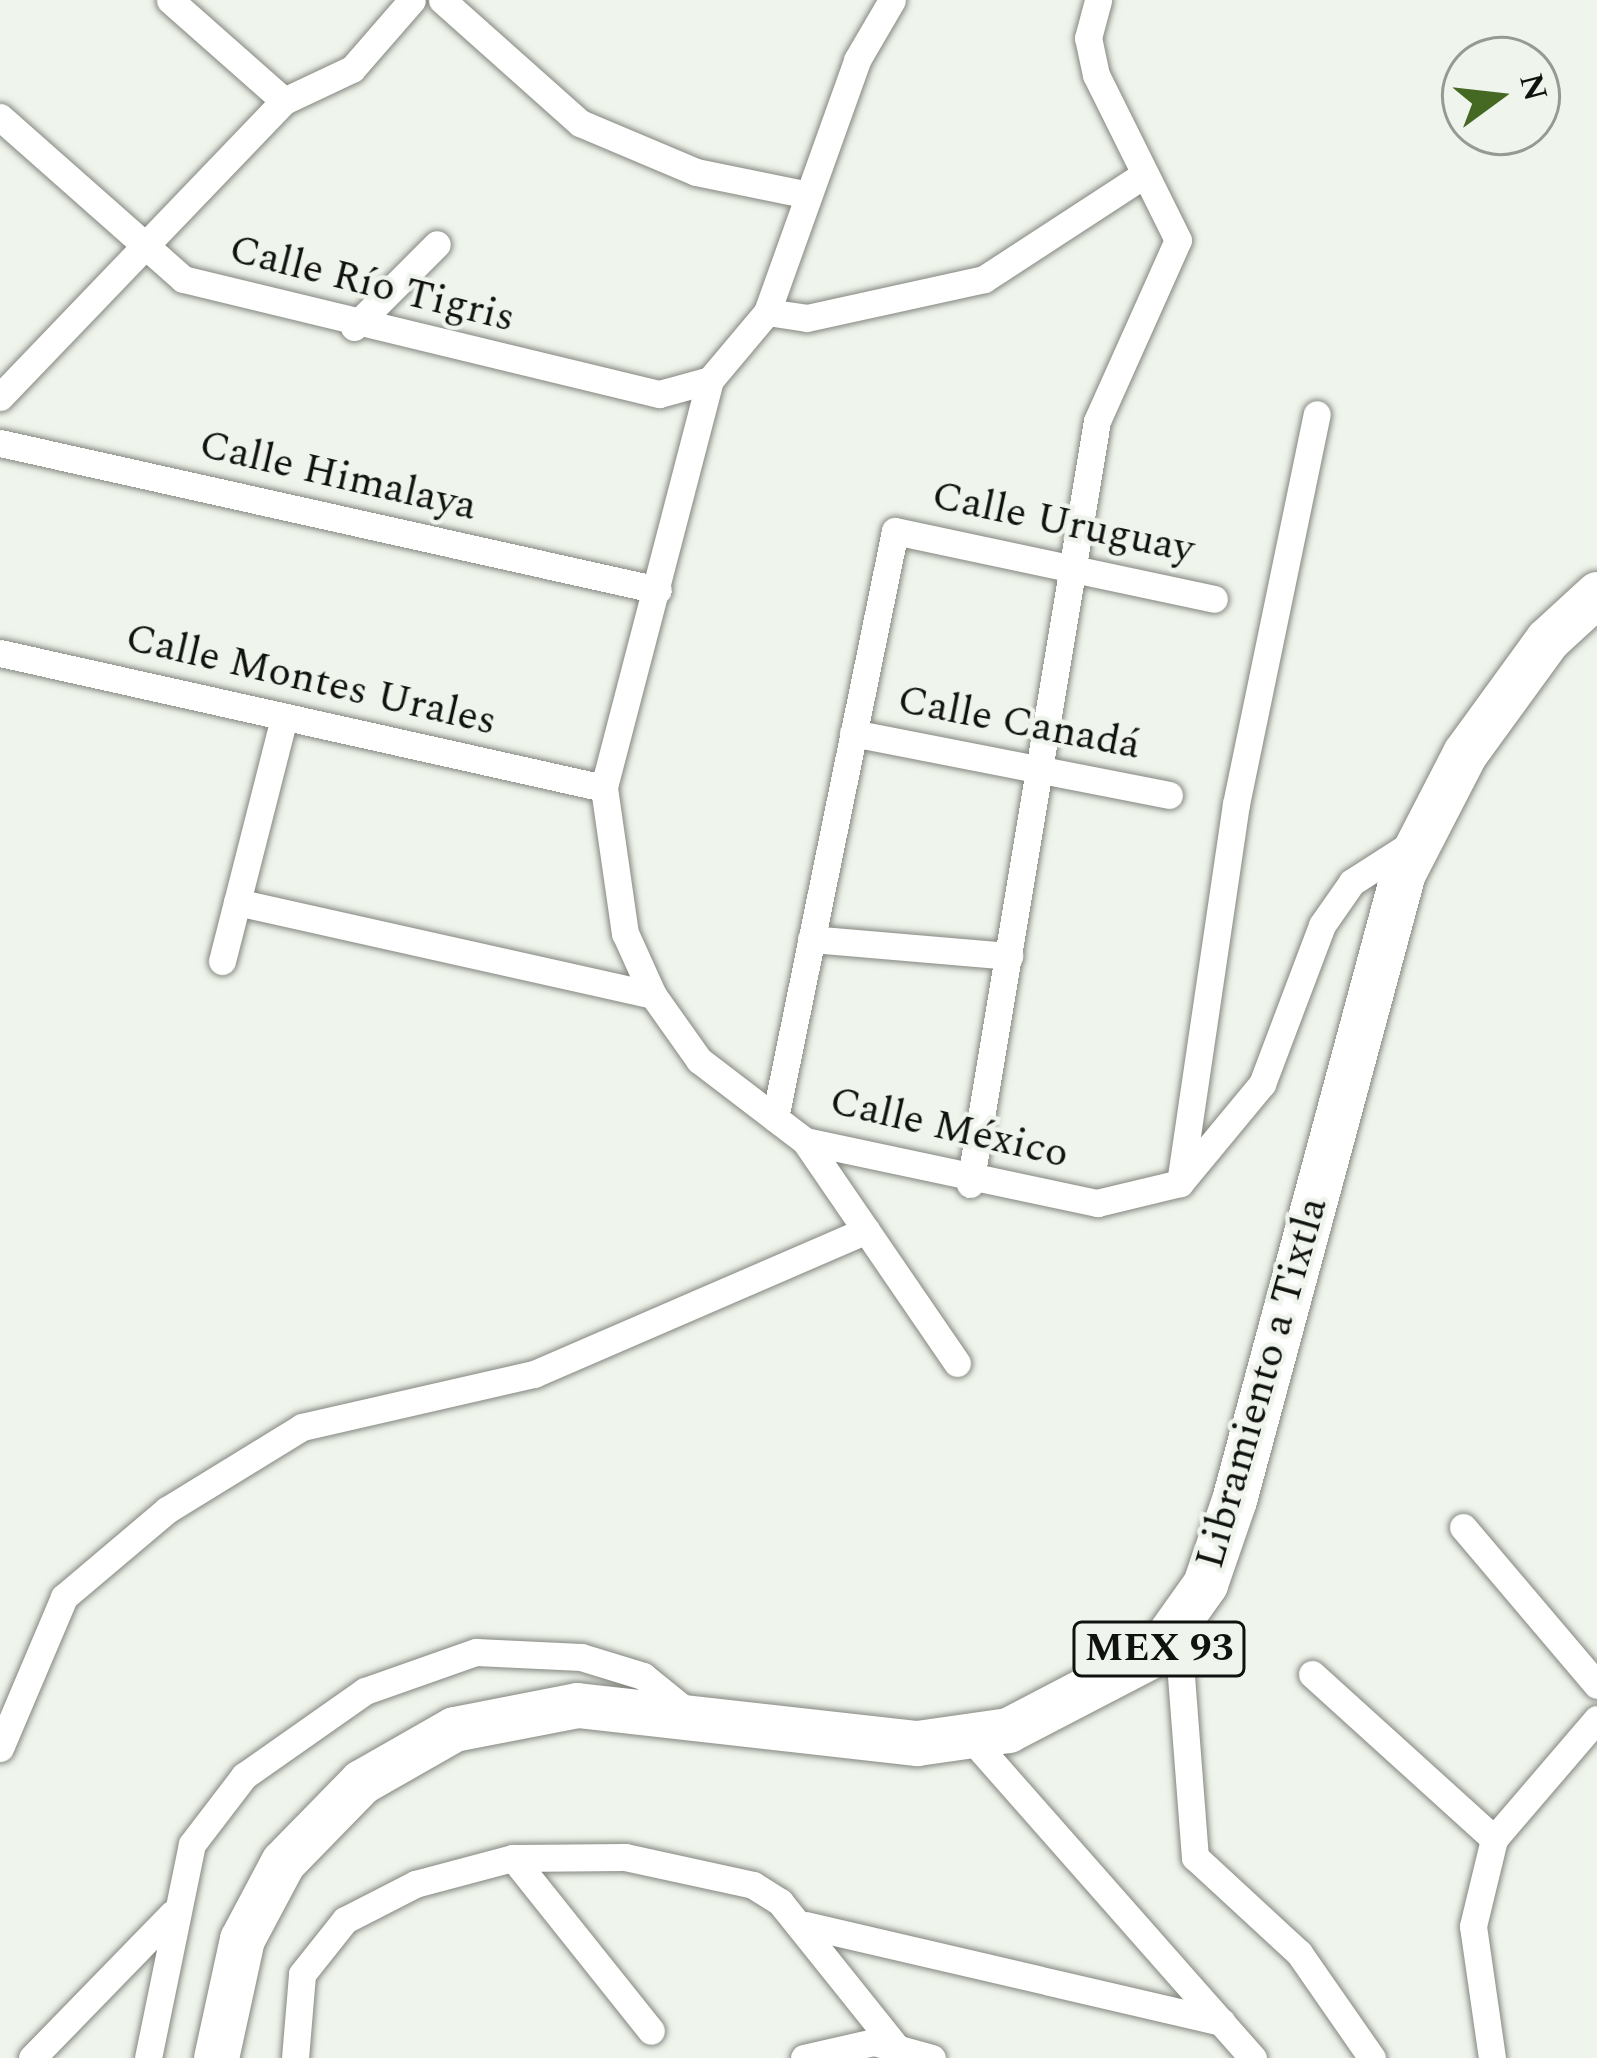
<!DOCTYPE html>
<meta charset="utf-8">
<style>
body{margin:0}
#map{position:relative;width:1597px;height:2058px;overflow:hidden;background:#eff4ec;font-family:Spectral,serif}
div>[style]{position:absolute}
.roads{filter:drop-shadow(0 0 3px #83877f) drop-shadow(0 0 3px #83877f)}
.street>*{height:27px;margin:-13.5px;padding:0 13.5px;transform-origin:13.5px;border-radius:13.5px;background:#fff}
.primary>*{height:45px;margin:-22.5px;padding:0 22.5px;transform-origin:22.5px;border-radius:22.5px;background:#fff}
span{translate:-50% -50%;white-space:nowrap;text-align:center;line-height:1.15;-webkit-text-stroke:9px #eff4ec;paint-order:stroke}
.shield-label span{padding:3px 9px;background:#eff4ec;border:3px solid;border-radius:9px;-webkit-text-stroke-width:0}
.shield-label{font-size:39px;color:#10120f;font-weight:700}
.street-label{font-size:42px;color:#10120f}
.north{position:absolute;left:1441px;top:36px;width:120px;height:120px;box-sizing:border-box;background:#eff4ec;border:3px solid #969a94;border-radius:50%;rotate:75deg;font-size:33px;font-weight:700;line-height:48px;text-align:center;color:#10120f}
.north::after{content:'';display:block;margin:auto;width:42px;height:54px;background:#456922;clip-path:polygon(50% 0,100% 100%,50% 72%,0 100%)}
</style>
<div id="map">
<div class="roads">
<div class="street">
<div style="left:170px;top:0;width:152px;rotate:41.5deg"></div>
<div style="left:442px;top:0;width:185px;rotate:41.7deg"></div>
<div style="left:580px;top:123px;width:126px;rotate:22.9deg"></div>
<div style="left:696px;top:172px;width:110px;rotate:11.5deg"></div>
<div style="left:0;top:117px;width:244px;rotate:41.5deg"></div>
<div style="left:183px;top:279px;width:490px;rotate:13.6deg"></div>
<div style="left:659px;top:394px;width:53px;rotate:-15.4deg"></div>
<div style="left:710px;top:380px;width:89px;rotate:-50deg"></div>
<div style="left:767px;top:312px;width:268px;rotate:-70.3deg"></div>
<div style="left:857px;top:60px;width:69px;rotate:-59.7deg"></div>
<div style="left:767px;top:312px;width:40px;rotate:8.5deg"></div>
<div style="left:807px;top:318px;width:181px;rotate:-12.4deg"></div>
<div style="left:984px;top:279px;width:189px;rotate:-33.1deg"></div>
<div style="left:354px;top:327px;width:117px;rotate:-45deg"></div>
<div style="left:710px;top:380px;width:422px;rotate:104.6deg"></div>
<div style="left:604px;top:788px;width:147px;rotate:81.8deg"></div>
<div style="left:625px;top:933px;width:68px;rotate:65.7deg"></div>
<div style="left:653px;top:995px;width:80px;rotate:54.7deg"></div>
<div style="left:699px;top:1060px;width:133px;rotate:37.4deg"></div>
<div style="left:805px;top:1141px;width:299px;rotate:12deg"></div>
<div style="left:1097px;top:1203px;width:85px;rotate:-13.5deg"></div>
<div style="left:1180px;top:1183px;width:129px;rotate:-50.4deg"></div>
<div style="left:1262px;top:1084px;width:170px;rotate:-69.3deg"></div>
<div style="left:1322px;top:925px;width:52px;rotate:-55.1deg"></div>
<div style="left:1352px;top:882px;width:72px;rotate:-32.6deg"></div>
<div style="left:0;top:397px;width:410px;rotate:-46.2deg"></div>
<div style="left:284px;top:101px;width:75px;rotate:-25.2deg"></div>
<div style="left:352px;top:69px;width:91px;rotate:-49deg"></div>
<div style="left:0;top:443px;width:674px;rotate:12.59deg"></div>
<div style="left:0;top:653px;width:619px;rotate:12.6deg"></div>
<div style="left:853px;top:733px;width:322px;rotate:11.1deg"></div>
<div style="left:237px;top:902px;width:426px;rotate:12.6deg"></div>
<div style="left:811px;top:939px;width:199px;rotate:4.9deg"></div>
<div style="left:222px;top:961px;width:252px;rotate:-75.7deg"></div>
<div style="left:775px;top:1118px;width:599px;rotate:-78.45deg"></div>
<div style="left:895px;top:531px;width:326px;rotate:12deg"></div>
<div style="left:805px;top:1141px;width:269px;rotate:55.6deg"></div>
<div style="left:1180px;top:1183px;width:383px;rotate:-81.6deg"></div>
<div style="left:1236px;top:804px;width:398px;rotate:-78.3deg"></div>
<div style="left:970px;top:1184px;width:773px;rotate:-80.55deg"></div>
<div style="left:1097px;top:421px;width:198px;rotate:-65.9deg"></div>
<div style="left:1178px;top:240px;width:184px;rotate:-116.4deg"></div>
<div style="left:1096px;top:75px;width:38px;rotate:-102deg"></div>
<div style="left:1088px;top:38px;width:39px;rotate:-75deg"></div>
<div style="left:1463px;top:1527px;width:207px;rotate:49.7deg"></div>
<div style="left:1177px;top:1624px;width:234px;rotate:85.6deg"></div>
<div style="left:1195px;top:1857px;width:142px;rotate:42.7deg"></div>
<div style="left:1299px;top:1953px;width:128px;rotate:55.2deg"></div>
<div style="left:1312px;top:1674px;width:246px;rotate:42.2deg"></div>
<div style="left:968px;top:1735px;width:431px;rotate:48.6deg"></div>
<div style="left:0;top:1748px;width:164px;rotate:-67deg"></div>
<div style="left:64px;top:1597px;width:135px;rotate:-40.2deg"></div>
<div style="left:167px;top:1510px;width:158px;rotate:-31.6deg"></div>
<div style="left:302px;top:1427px;width:238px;rotate:-12.9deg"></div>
<div style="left:534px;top:1374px;width:362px;rotate:-23.4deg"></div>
<div style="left:513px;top:1858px;width:221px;rotate:51.4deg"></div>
<div style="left:805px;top:1925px;width:428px;rotate:13.1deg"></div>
<div style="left:32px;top:2058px;width:201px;rotate:-45.8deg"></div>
<div style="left:148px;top:2058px;width:218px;rotate:-78.4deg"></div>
<div style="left:192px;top:1844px;width:86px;rotate:-52.6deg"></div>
<div style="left:244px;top:1776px;width:148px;rotate:-35.1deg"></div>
<div style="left:365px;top:1691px;width:118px;rotate:-19.4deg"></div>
<div style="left:476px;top:1652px;width:105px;rotate:2.7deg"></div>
<div style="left:581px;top:1657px;width:65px;rotate:17deg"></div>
<div style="left:643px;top:1676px;width:54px;rotate:39deg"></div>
<div style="left:295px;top:2058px;width:84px;rotate:-85.2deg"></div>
<div style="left:302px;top:1974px;width:69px;rotate:-51.5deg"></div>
<div style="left:345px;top:1920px;width:79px;rotate:-27.2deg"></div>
<div style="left:415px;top:1884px;width:101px;rotate:-14.9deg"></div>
<div style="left:513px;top:1858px;width:112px;rotate:-0.5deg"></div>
<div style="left:625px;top:1857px;width:131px;rotate:12.3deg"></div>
<div style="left:753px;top:1885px;width:32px;rotate:32deg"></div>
<div style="left:780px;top:1902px;width:200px;rotate:51.3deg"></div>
<div style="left:804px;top:2058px;width:72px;rotate:-12.9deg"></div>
<div style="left:874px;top:2042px;width:60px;rotate:15.4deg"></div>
<div style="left:1492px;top:2058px;width:133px;rotate:-98.2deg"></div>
<div style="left:1473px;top:1926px;width:89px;rotate:-76.4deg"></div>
<div style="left:1494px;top:1839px;width:158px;rotate:-49.4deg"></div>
</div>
<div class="primary">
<div style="left:216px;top:2058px;width:122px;rotate:-77.7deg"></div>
<div style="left:242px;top:1939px;width:87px;rotate:-62deg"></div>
<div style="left:283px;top:1862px;width:112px;rotate:-45.7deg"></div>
<div style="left:361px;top:1782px;width:107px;rotate:-29.7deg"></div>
<div style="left:454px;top:1729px;width:125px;rotate:-11deg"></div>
<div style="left:577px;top:1705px;width:342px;rotate:6.4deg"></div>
<div style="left:917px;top:1743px;width:92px;rotate:-8.1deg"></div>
<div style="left:1008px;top:1730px;width:167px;rotate:-27.5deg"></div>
<div style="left:1156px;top:1653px;width:85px;rotate:-54.6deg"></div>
<div style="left:1205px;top:1584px;width:89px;rotate:-71deg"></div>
<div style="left:1234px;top:1500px;width:649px;rotate:-74.92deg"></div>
<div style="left:1403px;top:873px;width:135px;rotate:-62.7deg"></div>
<div style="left:1465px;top:753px;width:140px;rotate:-54deg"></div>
<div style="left:1547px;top:640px;width:68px;rotate:-42.6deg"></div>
</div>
</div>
<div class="shield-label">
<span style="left:1159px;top:1649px">MEX 93</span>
</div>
<div class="street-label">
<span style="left:372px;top:284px;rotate:14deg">Calle Río Tigris</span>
<span style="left:338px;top:476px;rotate:13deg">Calle Himalaya</span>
<span style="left:1063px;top:523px;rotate:12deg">Calle Uruguay</span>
<span style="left:311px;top:680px;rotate:13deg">Calle Montes Urales</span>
<span style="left:1019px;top:723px;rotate:11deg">Calle Canadá</span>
<span style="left:949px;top:1128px;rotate:13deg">Calle México</span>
<span style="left:1262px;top:1383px;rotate:-74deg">Libramiento a Tixtla</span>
</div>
<div class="north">N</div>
</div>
